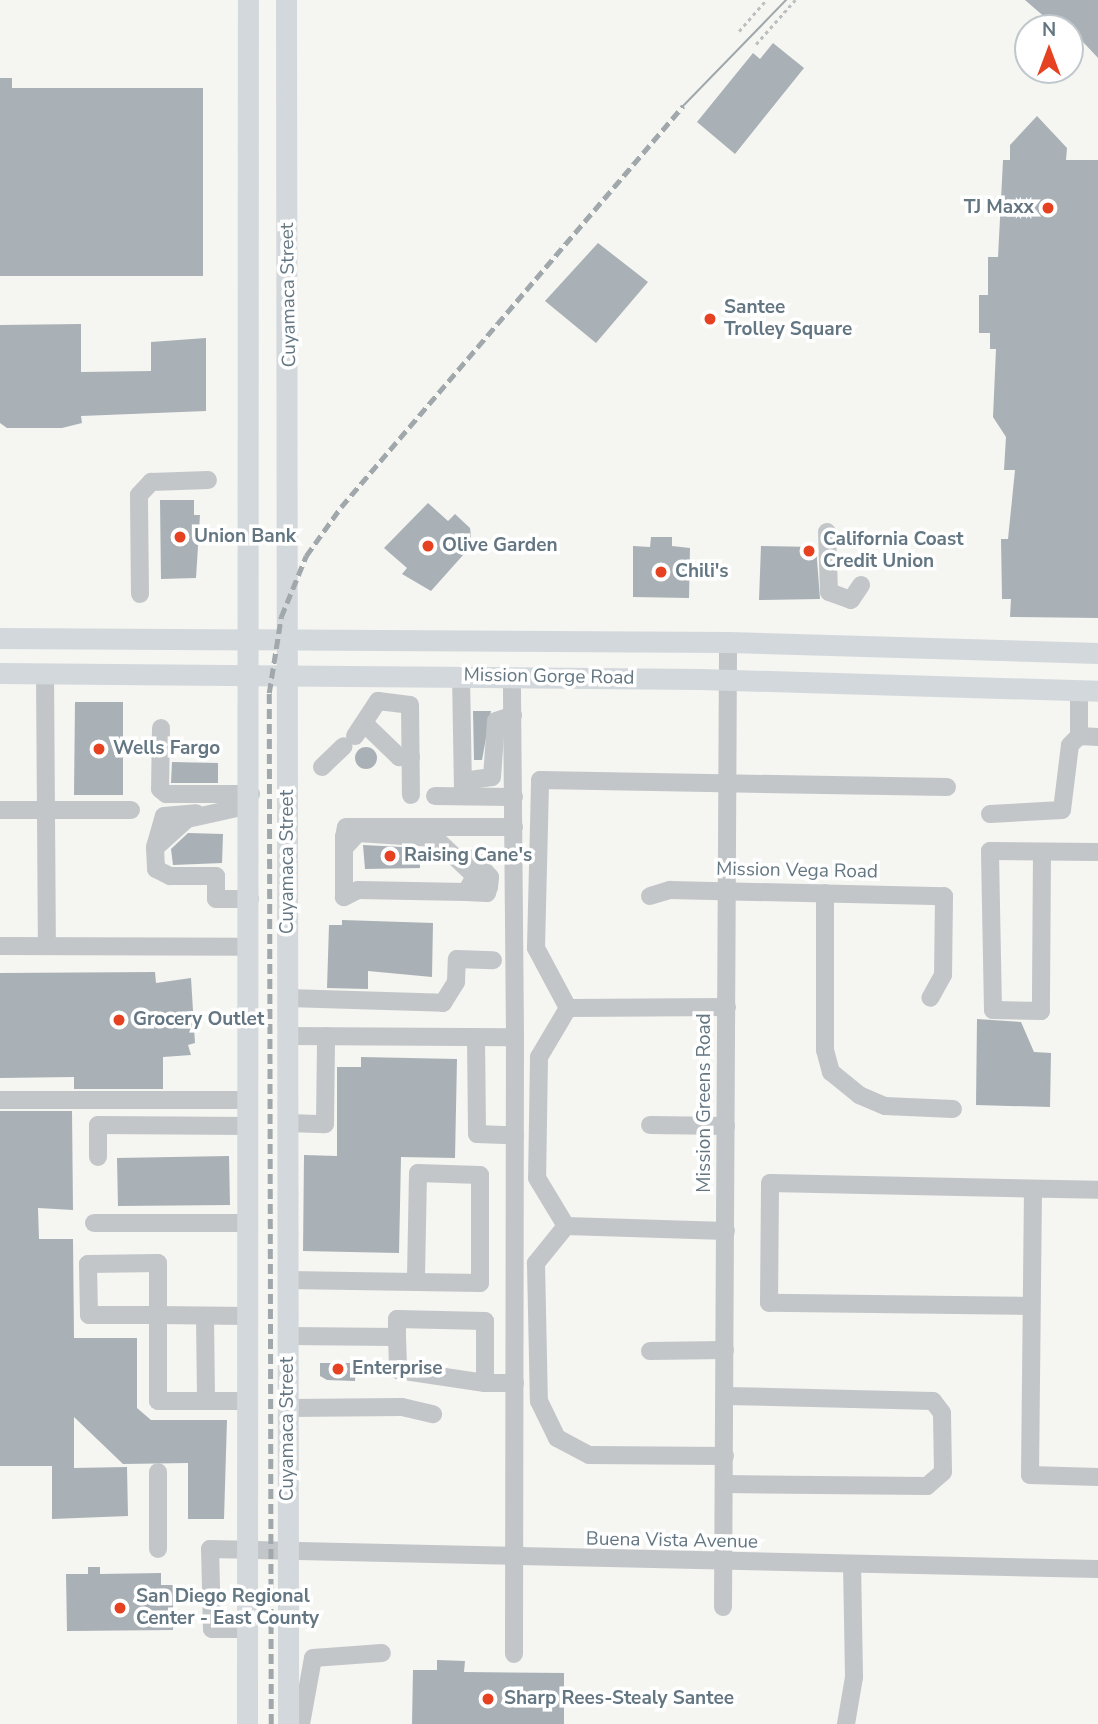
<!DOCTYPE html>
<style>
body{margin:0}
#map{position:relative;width:1098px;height:1724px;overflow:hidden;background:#f5f5f1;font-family:"Nunito Sans",sans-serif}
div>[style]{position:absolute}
.building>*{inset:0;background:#a9b1b6}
.round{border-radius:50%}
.path>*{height:2.5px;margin-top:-1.25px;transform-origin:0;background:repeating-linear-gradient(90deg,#bcbec0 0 3.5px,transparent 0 7px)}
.minor>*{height:18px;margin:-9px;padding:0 9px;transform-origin:9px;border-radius:9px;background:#c2c6c9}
.major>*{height:21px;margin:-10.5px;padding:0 10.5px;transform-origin:10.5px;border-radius:10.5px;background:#d3d8dc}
.tram>*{height:2px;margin:-1px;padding:0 1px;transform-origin:1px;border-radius:1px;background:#a0a8ac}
.rail>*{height:4.5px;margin-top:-2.25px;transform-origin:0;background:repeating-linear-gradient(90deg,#a0a8ac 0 10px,transparent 0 15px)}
.dots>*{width:19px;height:19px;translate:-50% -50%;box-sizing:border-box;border:4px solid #fff;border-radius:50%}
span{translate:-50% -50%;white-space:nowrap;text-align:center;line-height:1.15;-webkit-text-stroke:7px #fff;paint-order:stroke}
.poi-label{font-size:19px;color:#637682;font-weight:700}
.right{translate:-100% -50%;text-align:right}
.left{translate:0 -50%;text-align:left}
.street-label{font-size:19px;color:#637682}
.north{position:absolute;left:1014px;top:14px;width:70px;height:70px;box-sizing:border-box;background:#fff;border:2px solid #c1c8cd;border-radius:50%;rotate:0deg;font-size:19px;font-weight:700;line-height:28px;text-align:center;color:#637682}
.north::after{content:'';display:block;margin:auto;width:24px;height:32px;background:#e64120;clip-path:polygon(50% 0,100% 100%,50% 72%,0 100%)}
</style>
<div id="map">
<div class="building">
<div style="clip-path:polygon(1025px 0,1098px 0,1098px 58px,1070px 28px,1060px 20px,1055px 26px)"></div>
<div style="clip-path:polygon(773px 43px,804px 68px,735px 154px,697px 122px,753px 53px,760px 59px)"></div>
<div style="clip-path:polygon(0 78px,12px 78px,12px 88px,203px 88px,203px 276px,0 276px)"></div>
<div style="clip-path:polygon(1037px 116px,1067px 148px,1066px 160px,1098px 160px,1098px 618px,1010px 617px,1011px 599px,1002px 599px,1001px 539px,1008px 539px,1015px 470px,1004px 470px,1006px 437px,993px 417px,996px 349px,990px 349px,990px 333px,979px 333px,979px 295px,988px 295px,988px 257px,998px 257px,1003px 160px,1010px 160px,1010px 145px)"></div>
<div style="clip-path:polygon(598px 243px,648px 282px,596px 343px,545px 301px)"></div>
<div style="clip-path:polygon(81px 324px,81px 372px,151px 371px,151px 342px,206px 338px,206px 411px,81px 416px,82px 423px,62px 428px,7px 428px,0 423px,0 325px)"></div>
<div style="clip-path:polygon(160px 500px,194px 500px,194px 515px,200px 515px,196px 578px,161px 579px)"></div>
<div style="clip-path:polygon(428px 503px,448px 521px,455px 514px,470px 528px,472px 545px,431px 591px,402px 574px,407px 568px,384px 548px)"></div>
<div style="clip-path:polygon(651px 537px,672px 537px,672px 546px,690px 548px,689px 598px,633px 597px,633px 546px,650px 547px)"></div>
<div style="clip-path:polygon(761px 546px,816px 547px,820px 599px,759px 600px)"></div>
<div style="clip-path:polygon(75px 702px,123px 702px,123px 795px,74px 795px)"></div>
<div style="clip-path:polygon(473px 711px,491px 711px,482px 760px,474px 760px)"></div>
<div class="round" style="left:355px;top:747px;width:22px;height:22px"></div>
<div style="clip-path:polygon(172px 762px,218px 763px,218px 783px,171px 783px)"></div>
<div style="clip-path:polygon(188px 833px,223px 834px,222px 863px,173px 865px,171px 849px)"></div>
<div style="clip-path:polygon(363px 845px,420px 848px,420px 868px,365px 869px)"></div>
<div style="clip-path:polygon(342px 920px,433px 923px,432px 977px,368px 971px,368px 989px,327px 988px,329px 925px,342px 925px)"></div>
<div style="clip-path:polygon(155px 972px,156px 983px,191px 978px,195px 1043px,188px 1045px,191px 1055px,163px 1057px,163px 1089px,74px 1089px,74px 1077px,0 1078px,0 973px)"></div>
<div style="clip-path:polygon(977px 1019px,1021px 1022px,1034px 1052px,1051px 1053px,1050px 1107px,976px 1105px)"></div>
<div style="clip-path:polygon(361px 1057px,457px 1059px,455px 1158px,401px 1157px,399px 1253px,303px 1251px,304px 1155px,337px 1156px,337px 1067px,361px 1067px)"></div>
<div style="clip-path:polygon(0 1111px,72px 1111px,73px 1210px,38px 1208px,39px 1239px,73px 1239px,74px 1338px,137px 1338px,137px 1408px,151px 1420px,227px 1420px,224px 1519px,188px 1519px,188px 1463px,123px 1464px,74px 1417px,74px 1468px,127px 1467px,128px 1516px,52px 1519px,52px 1466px,0 1466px)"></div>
<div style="clip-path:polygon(229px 1156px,230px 1205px,118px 1206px,117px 1158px)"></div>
<div style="clip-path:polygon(320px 1363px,356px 1363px,355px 1381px,327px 1380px,320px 1376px)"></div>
<div style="clip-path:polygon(88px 1567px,100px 1567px,100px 1574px,161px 1573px,161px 1585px,173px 1585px,173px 1630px,67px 1631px,66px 1574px,88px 1574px)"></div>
<div style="clip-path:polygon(437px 1660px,465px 1661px,464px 1672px,564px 1673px,564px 1724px,412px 1724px,413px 1670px,437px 1670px)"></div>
</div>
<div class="path">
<div style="left:739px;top:31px;width:41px;rotate:-48.9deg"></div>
<div style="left:756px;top:44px;width:59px;rotate:-48.4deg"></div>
</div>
<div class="minor">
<div style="left:827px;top:532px;width:60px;rotate:88.1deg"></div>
<div style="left:829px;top:592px;width:23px;rotate:20deg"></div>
<div style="left:851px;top:600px;width:18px;rotate:-56deg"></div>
<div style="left:140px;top:594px;width:99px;rotate:-90.6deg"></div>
<div style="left:139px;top:495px;width:18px;rotate:-47deg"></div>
<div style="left:151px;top:482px;width:57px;rotate:-2deg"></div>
<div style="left:45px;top:673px;width:273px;rotate:89.6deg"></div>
<div style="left:461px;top:676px;width:120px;rotate:89deg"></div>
<div style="left:1079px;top:690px;width:46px;rotate:90deg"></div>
<div style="left:1079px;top:736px;width:19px;rotate:3deg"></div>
<div style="left:367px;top:726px;width:45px;rotate:44.1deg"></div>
<div style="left:399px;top:757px;width:12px"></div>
<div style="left:161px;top:728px;width:61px;rotate:90.9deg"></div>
<div style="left:160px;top:789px;width:8px;rotate:40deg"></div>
<div style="left:166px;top:794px;width:85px"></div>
<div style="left:355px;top:736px;width:42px;rotate:-56.7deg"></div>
<div style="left:378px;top:701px;width:32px;rotate:7deg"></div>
<div style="left:410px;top:705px;width:90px;rotate:89.4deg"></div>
<div style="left:322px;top:767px;width:30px;rotate:-44deg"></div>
<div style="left:463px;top:781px;width:29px;rotate:-8deg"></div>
<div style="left:492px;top:777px;width:56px;rotate:-85.9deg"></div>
<div style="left:496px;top:721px;width:18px;rotate:-19deg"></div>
<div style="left:435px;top:796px;width:79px;rotate:0.7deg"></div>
<div style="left:237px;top:808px;width:51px;rotate:167.6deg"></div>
<div style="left:187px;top:819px;width:43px;rotate:137.8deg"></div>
<div style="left:155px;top:848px;width:21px;rotate:87deg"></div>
<div style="left:156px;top:869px;width:16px;rotate:27deg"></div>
<div style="left:170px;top:876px;width:46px"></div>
<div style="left:216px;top:876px;width:23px;rotate:90deg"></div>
<div style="left:216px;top:899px;width:34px"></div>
<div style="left:0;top:810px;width:131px"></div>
<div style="left:990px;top:814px;width:72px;rotate:-3.2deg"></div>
<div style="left:1062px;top:810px;width:65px;rotate:-83deg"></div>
<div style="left:1070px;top:745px;width:13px;rotate:-45deg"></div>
<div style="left:155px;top:847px;width:32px;rotate:-74deg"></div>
<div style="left:164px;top:816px;width:32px;rotate:-5deg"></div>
<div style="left:344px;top:848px;width:21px;rotate:-47deg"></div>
<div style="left:358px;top:833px;width:77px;rotate:3.7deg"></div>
<div style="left:435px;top:838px;width:55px;rotate:43.5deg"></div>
<div style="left:475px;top:876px;width:18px;rotate:119deg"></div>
<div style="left:466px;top:892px;width:108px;rotate:-178.9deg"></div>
<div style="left:358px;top:890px;width:16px;rotate:153deg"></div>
<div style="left:344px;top:897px;width:60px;rotate:-90deg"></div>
<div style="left:344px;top:837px;width:10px;rotate:-79deg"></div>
<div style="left:346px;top:827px;width:168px"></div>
<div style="left:1042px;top:852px;width:159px;rotate:90.4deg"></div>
<div style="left:1041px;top:1011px;width:48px;rotate:-178.8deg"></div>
<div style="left:993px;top:1010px;width:159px;rotate:-91.1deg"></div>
<div style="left:990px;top:851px;width:108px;rotate:0.5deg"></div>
<div style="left:466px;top:892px;width:21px;rotate:3deg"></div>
<div style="left:487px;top:893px;width:6px;rotate:-72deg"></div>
<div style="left:489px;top:887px;width:10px;rotate:-84deg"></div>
<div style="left:490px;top:877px;width:25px;rotate:-132deg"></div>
<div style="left:825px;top:893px;width:157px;rotate:90deg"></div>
<div style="left:825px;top:1050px;width:23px;rotate:75deg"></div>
<div style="left:831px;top:1072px;width:36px;rotate:39deg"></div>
<div style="left:859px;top:1095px;width:28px;rotate:23deg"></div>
<div style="left:885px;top:1106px;width:68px;rotate:2.5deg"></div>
<div style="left:650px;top:896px;width:21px;rotate:-17deg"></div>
<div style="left:670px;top:890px;width:274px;rotate:1.3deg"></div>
<div style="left:944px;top:896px;width:79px;rotate:90.7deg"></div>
<div style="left:943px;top:975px;width:26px;rotate:119deg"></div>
<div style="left:0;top:946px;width:249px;rotate:0.2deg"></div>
<div style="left:288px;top:998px;width:155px;rotate:1.8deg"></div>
<div style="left:443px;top:1003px;width:25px;rotate:-58deg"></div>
<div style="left:456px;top:982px;width:23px;rotate:-88deg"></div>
<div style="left:457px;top:959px;width:36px;rotate:2deg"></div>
<div style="left:727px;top:1007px;width:159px;rotate:179.6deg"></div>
<div style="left:568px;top:1008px;width:68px;rotate:-118.1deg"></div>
<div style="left:536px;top:948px;width:168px;rotate:-88.6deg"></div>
<div style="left:540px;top:780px;width:407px;rotate:1deg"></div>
<div style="left:568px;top:1008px;width:57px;rotate:120.6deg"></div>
<div style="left:539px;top:1057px;width:121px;rotate:90.9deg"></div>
<div style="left:537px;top:1178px;width:56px;rotate:58.9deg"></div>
<div style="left:566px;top:1226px;width:160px;rotate:1.8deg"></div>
<div style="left:288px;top:1036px;width:227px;rotate:0.3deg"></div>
<div style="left:515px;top:1037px;width:360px;rotate:-90.5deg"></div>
<div style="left:476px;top:1037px;width:97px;rotate:89.4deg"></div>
<div style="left:477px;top:1134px;width:38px;rotate:2deg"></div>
<div style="left:0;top:1100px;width:248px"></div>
<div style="left:288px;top:1123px;width:37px;rotate:2deg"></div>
<div style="left:325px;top:1124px;width:88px;rotate:-89.3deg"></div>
<div style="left:650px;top:1125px;width:76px;rotate:0.8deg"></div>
<div style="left:98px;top:1157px;width:32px;rotate:-90deg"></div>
<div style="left:98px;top:1125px;width:150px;rotate:0.4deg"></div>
<div style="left:1033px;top:1189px;width:286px;rotate:90.6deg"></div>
<div style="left:1030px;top:1475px;width:68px;rotate:1.7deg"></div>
<div style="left:94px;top:1223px;width:153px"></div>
<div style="left:566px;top:1226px;width:48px;rotate:129deg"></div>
<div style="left:536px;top:1263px;width:138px;rotate:88.8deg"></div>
<div style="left:539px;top:1401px;width:41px;rotate:64.1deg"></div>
<div style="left:557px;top:1438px;width:36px;rotate:28deg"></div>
<div style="left:589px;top:1455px;width:136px;rotate:0.4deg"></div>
<div style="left:288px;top:1280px;width:192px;rotate:0.9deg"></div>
<div style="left:480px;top:1283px;width:108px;rotate:-90deg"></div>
<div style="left:480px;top:1175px;width:62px;rotate:-178.2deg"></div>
<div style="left:418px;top:1173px;width:109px;rotate:91.1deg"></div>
<div style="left:1031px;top:1306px;width:262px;rotate:-179.3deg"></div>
<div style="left:769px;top:1303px;width:120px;rotate:-89.5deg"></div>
<div style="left:770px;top:1183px;width:328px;rotate:1.2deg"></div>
<div style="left:205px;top:1316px;width:85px;rotate:89.3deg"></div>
<div style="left:288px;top:1336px;width:109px;rotate:0.5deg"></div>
<div style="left:397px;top:1337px;width:18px;rotate:-90deg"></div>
<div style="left:397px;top:1319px;width:88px;rotate:1.3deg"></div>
<div style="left:485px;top:1321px;width:62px;rotate:90deg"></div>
<div style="left:485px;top:1383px;width:30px"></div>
<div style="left:397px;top:1337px;width:33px;rotate:88deg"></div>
<div style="left:398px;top:1370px;width:88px;rotate:8.5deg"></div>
<div style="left:650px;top:1351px;width:75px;rotate:-0.8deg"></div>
<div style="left:246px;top:1401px;width:88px;rotate:180deg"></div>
<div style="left:158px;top:1401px;width:138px;rotate:-90deg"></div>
<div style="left:158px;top:1263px;width:70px;rotate:179.2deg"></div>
<div style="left:88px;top:1264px;width:51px;rotate:88.9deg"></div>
<div style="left:89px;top:1315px;width:69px"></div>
<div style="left:158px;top:1315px;width:89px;rotate:0.6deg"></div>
<div style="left:288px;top:1408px;width:114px;rotate:-0.5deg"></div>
<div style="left:402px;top:1407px;width:32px;rotate:13deg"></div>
<div style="left:725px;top:1484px;width:202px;rotate:0.6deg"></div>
<div style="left:927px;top:1486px;width:21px;rotate:-41deg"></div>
<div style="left:943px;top:1472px;width:59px;rotate:-91deg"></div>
<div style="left:942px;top:1413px;width:15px;rotate:-127deg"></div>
<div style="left:933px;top:1401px;width:208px;rotate:-178.6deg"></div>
<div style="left:158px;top:1549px;width:77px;rotate:-90deg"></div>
<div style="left:723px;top:1607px;width:965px;rotate:-89.7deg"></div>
<div style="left:246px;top:1629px;width:34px;rotate:180deg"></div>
<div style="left:212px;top:1629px;width:80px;rotate:-91.4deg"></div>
<div style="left:210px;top:1549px;width:888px;rotate:1.29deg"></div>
<div style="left:514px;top:1654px;width:617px;rotate:-89.91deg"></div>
<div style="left:301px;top:1724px;width:67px;rotate:-79.7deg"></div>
<div style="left:313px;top:1658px;width:69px;rotate:-4.1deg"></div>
<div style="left:846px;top:1724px;width:48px;rotate:-80.3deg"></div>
<div style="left:854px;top:1677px;width:112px;rotate:-91deg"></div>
</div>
<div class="major">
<div style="left:286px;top:0;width:1724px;rotate:89.93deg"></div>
<div style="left:0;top:638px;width:728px;rotate:0.31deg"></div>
<div style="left:728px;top:642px;width:370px;rotate:1.7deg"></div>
<div style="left:0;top:673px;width:700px;rotate:0.49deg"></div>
<div style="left:700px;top:679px;width:398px;rotate:1.7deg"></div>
<div style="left:247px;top:1724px;width:1724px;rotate:-89.97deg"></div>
</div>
<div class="tram">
<div style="left:683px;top:106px;width:148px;rotate:-45.8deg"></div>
</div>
<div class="rail">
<div style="left:271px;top:1724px;width:1031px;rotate:-90.11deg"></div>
<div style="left:269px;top:693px;width:77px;rotate:-81deg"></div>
<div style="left:281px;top:617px;width:66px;rotate:-67.7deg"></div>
<div style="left:306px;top:556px;width:60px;rotate:-54.5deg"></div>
<div style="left:341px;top:507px;width:527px;rotate:-49.54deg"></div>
</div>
<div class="dots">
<div style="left:1048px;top:208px;background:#e64120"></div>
<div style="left:710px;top:319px;background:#e64120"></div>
<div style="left:180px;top:537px;background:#e64120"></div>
<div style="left:428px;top:546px;background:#e64120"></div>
<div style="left:809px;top:551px;background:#e64120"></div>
<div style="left:661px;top:572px;background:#e64120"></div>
<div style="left:99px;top:749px;background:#e64120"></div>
<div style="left:390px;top:856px;background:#e64120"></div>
<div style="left:119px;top:1020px;background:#e64120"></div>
<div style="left:338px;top:1369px;background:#e64120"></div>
<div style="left:120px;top:1608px;background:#e64120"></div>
<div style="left:488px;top:1699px;background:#e64120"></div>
</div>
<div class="poi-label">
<span class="right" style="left:1034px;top:208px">TJ Maxx</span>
<span class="left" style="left:724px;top:319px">Santee<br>Trolley Square</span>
<span class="left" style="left:194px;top:537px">Union Bank</span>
<span class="left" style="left:823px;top:551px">California Coast<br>Credit Union</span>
<span class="left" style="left:442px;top:546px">Olive Garden</span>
<span class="left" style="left:675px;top:572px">Chili's</span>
<span class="left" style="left:113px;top:749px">Wells Fargo</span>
<span class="left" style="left:404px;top:856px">Raising Cane's</span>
<span class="left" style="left:133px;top:1020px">Grocery Outlet</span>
<span class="left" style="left:352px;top:1369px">Enterprise</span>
<span class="left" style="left:136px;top:1608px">San Diego Regional<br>Center - East County</span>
<span class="left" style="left:504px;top:1699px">Sharp Rees-Stealy Santee</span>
</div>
<div class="street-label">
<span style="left:289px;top:295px;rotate:-91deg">Cuyamaca Street</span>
<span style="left:549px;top:677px;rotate:1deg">Mission Gorge Road</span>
<span style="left:288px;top:862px;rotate:-90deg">Cuyamaca Street</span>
<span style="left:797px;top:871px;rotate:1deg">Mission Vega Road</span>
<span style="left:705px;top:1103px;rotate:-90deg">Mission Greens Road</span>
<span style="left:288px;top:1429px;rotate:-90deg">Cuyamaca Street</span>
<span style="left:672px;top:1541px;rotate:1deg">Buena Vista Avenue</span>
</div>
<div class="north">N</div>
</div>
